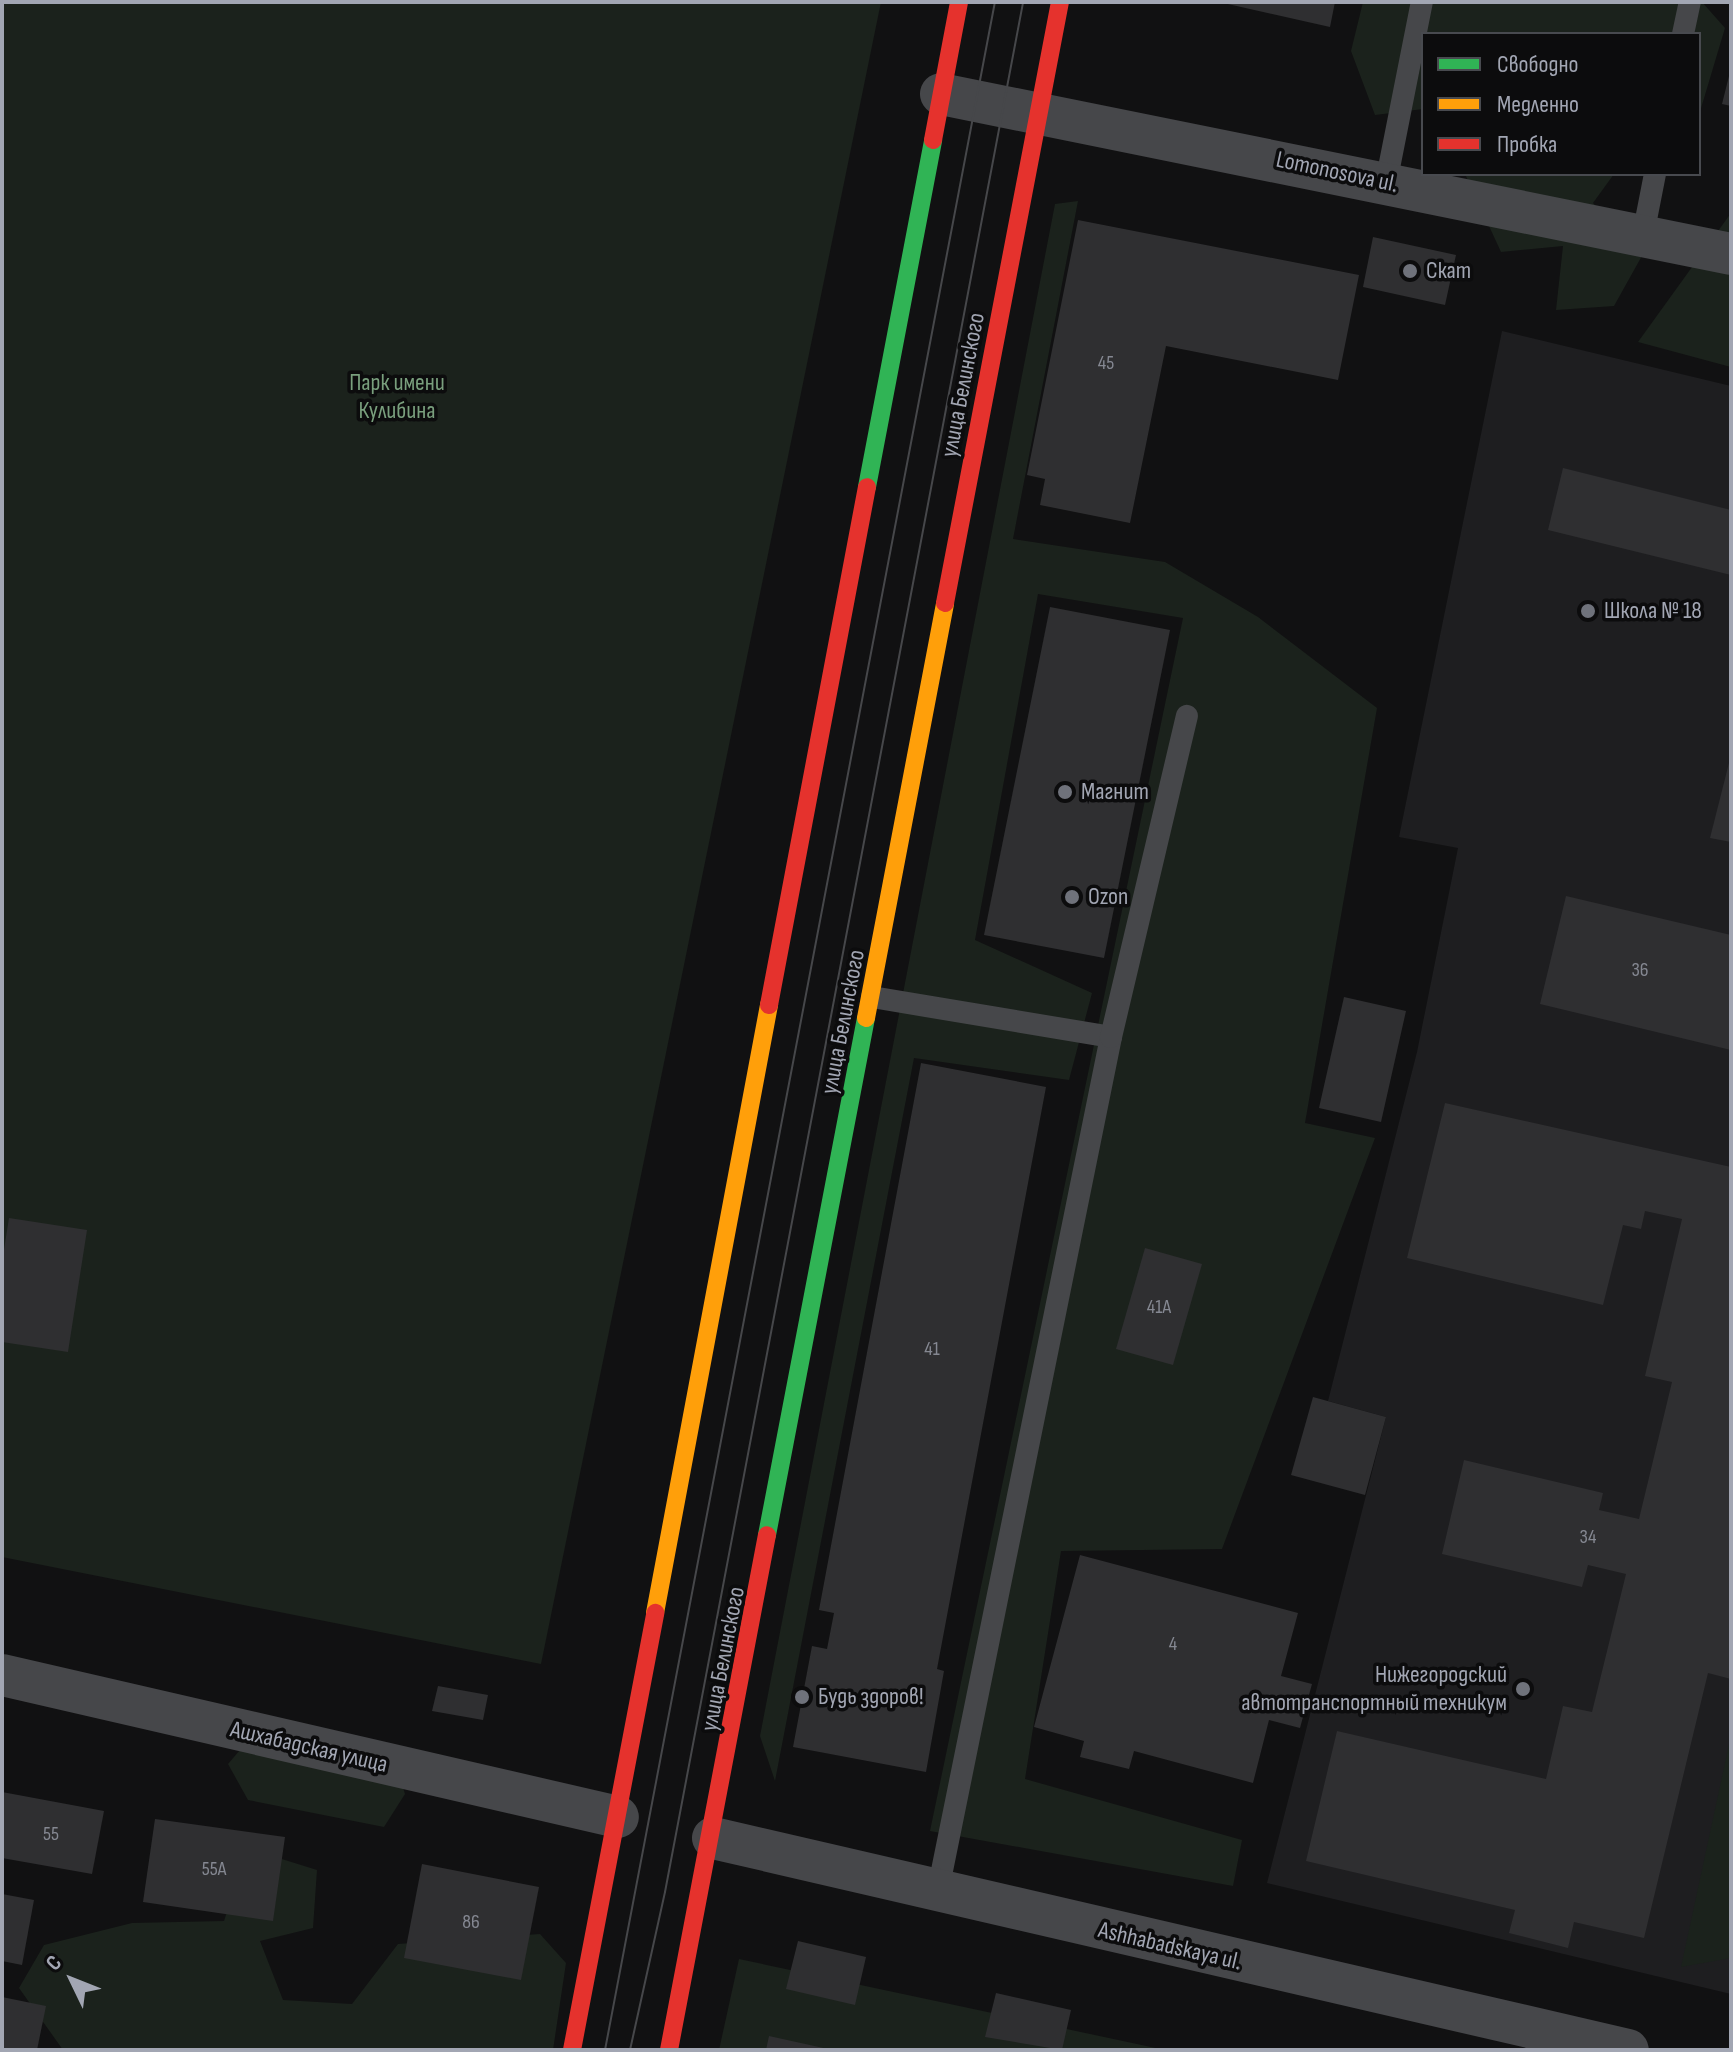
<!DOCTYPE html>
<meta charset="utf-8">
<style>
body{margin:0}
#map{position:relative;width:1733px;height:2052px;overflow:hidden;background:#111112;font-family:"Sofia Sans Condensed",sans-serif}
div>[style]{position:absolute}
.built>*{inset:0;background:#1e1e20}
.green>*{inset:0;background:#1b221c}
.building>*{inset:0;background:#2f2f31}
.lane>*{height:22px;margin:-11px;padding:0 11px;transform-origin:11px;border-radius:11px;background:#46474a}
.street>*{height:42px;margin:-21px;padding:0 21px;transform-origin:21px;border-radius:21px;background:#46474a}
.fast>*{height:18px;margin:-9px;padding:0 9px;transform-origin:9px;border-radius:9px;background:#30b455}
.slow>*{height:18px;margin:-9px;padding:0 9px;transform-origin:9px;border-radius:9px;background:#ff9f0a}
.jam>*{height:18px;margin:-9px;padding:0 9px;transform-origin:9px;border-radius:9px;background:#e5322d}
.tram>*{height:2px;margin:-1px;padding:0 1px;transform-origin:1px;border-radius:1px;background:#46474a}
.dots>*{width:22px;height:22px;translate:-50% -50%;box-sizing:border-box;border:4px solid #0c0c0d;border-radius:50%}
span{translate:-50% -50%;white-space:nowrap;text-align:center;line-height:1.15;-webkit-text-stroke:7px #0c0c0d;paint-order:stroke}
.number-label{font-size:20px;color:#858892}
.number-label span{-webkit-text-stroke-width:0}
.street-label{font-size:24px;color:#a2a6b3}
.poi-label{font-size:24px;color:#a2a6b3}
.left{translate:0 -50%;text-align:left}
.right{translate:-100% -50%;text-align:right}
.park-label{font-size:24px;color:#799f7d}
.frame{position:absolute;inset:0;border:4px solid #a2a6b3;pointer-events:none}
.legend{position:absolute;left:1421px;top:32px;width:280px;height:144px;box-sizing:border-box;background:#0c0c0d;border:2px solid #484a4f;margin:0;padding:10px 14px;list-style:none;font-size:24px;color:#a2a6b3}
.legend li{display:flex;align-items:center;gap:16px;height:40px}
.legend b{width:40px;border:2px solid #484a4f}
.north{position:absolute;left:32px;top:1940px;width:80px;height:80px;-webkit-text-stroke:6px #0c0c0d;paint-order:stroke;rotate:313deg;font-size:22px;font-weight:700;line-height:32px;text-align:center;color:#a2a6b3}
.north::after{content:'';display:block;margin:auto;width:28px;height:36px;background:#a2a6b3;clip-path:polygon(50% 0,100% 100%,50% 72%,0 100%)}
</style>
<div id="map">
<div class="built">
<div style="clip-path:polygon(1502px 331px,1731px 386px,1731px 1994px,1267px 1883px,1386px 1417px,1328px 1401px,1417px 1052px,1458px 848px,1399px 837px)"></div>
</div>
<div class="green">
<div style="clip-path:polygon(2px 2px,881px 2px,541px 1664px,2px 1557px)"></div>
<div style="clip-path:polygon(1363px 2px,1702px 2px,1725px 28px,1699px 115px,1699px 34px,1423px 34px,1423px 109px,1375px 115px,1351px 51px)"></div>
<div style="clip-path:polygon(1465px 174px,1614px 174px,1593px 203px,1643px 254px,1614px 306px,1556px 310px,1563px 246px,1501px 252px)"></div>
<div style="clip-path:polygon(1078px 201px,1013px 539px,1165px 562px,1258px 617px,1377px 708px,1305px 1123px,1375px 1138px,1222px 1549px,1061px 1551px,1025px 1779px,1242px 1840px,1233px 1886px,930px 1831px,1183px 618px,1038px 594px,975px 940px,1092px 993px,1069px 1080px,914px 1058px,775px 1781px,760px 1736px,1055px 204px)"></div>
<div style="clip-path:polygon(1731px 213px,1731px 367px,1638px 342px)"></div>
<div style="clip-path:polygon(263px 1723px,390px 1745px,405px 1794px,384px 1827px,248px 1800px,228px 1764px)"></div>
<div style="clip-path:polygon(1731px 1735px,1731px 1958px,1681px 1967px)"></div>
<div style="clip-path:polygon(269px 1855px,317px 1870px,313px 1928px,260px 1941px,283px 2000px,352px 2004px,398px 1944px,540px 1934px,566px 1963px,553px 2050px,63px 2050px,19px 1988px,44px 1945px,132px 1923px,224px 1921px,235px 1887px)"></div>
<div style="clip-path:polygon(739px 1959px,1165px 2050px,719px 2050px)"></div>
</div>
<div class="building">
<div style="clip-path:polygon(1219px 2px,1335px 2px,1330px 27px)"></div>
<div style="clip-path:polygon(1730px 72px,1731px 72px,1731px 106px,1722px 104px)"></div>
<div style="clip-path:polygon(1078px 220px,1359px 275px,1338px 380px,1166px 346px,1130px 523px,1040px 505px,1045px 479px,1027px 475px)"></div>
<div style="clip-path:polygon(1373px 237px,1456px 255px,1445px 305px,1363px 287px)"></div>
<div style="clip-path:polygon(1563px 468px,1731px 510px,1731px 575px,1548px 530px)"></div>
<div style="clip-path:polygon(1050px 607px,1170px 630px,1104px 958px,984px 935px)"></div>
<div style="clip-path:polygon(1731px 755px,1731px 842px,1710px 838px)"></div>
<div style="clip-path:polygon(1566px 896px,1731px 935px,1731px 1050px,1540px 1004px)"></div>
<div style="clip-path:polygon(1344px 997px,1406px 1011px,1381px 1122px,1319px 1108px)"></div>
<div style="clip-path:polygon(921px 1063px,1046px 1087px,937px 1669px,944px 1671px,926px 1772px,793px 1747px,812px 1646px,827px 1649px,834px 1613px,819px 1610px)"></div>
<div style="clip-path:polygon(1445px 1103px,1731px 1167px,1731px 1679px,1708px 1673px,1644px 1938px,1574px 1922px,1568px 1948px,1509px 1933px,1515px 1910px,1306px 1861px,1337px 1731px,1546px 1779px,1563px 1706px,1592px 1712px,1626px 1574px,1588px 1565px,1582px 1587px,1442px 1554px,1464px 1460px,1603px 1493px,1599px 1510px,1639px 1519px,1672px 1382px,1645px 1376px,1682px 1219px,1645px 1211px,1641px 1229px,1623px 1225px,1603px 1305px,1407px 1258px)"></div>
<div style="clip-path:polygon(9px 1218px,87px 1230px,68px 1352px,2px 1342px,2px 1262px)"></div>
<div style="clip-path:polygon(1145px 1248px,1202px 1264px,1173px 1365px,1116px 1349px)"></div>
<div style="clip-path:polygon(1313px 1397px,1386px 1417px,1365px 1495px,1291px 1475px)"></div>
<div style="clip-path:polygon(1080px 1555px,1298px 1613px,1281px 1676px,1312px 1684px,1300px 1728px,1269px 1720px,1253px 1783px,1134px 1751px,1129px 1769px,1080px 1757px,1084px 1741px,1034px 1727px)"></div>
<div style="clip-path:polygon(438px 1686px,488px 1695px,483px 1720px,432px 1711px)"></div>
<div style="clip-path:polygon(2px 1792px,104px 1811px,92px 1874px,2px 1858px)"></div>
<div style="clip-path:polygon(155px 1819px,285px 1837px,273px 1921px,143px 1902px)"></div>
<div style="clip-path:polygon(422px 1864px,539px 1887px,521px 1980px,404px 1958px)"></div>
<div style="clip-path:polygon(2px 1894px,34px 1900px,22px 1965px,2px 1961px)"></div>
<div style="clip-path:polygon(798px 1941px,866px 1957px,855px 2005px,786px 1989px)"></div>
<div style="clip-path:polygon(996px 1993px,1071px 2010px,1062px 2050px,985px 2037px)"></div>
<div style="clip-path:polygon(2px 1997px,46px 2006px,37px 2050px,2px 2050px)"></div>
<div style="clip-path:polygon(769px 2036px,828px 2049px,828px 2050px,766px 2050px)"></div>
</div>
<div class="lane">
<div style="left:1683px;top:34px;width:33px;rotate:-78deg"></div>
<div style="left:1386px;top:183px;width:185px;rotate:-78.8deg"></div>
<div style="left:1643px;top:235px;width:62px;rotate:-78.9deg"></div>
<div style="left:872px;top:997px;width:242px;rotate:9.5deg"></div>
<div style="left:1111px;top:1037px;width:870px;rotate:101.46deg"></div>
<div style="left:1111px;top:1037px;width:330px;rotate:-76.7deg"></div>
</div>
<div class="street">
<div style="left:941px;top:94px;width:806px;rotate:11.45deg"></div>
<div style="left:2px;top:1675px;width:632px;rotate:12.98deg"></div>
<div style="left:713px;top:1838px;width:939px;rotate:13.04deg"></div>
</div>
<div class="fast">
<div style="left:867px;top:487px;width:353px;rotate:-79.2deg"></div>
<div style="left:767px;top:1535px;width:526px;rotate:-79.16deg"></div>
</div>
<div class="slow">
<div style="left:866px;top:1018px;width:422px;rotate:-79.2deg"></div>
<div style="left:655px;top:1613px;width:619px;rotate:-79.38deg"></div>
</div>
<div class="jam">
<div style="left:933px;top:140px;width:140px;rotate:-79.3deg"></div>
<div style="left:945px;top:603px;width:612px;rotate:-79.17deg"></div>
<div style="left:769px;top:1005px;width:527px;rotate:-79.29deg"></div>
<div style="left:572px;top:2050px;width:445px;rotate:-79.2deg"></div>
<div style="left:669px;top:2050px;width:524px;rotate:-79.23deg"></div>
</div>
<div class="tram">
<div style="left:605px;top:2050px;width:2085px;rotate:-79.22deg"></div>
<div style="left:630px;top:2050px;width:162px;rotate:-77.5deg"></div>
<div style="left:665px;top:1892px;width:1924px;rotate:-79.27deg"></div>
</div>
<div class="dots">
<div style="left:1410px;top:271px;background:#6f727b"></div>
<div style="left:1588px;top:611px;background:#6f727b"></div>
<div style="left:1065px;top:792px;background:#6f727b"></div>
<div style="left:1072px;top:897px;background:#6f727b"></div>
<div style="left:1523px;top:1689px;background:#6f727b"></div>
<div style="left:802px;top:1697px;background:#6f727b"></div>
</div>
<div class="number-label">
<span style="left:1106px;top:363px">45</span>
<span style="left:1640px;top:970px">36</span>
<span style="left:1159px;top:1307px">41А</span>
<span style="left:932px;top:1349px">41</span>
<span style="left:1588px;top:1537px">34</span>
<span style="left:1173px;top:1644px">4</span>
<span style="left:51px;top:1834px">55</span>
<span style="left:214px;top:1869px">55А</span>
<span style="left:471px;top:1922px">86</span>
</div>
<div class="street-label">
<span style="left:1337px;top:172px;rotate:12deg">Lomonosova ul.</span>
<span style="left:963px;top:385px;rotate:-79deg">улица Белинского</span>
<span style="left:843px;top:1022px;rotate:-79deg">улица Белинского</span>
<span style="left:723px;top:1659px;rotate:-79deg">улица Белинского</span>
<span style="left:309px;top:1747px;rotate:13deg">Ашхабадская улица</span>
<span style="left:1170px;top:1946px;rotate:13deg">Ashhabadskaya ul.</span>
</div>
<div class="poi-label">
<span class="left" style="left:1426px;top:271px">Скат</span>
<span class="left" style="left:1604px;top:611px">Школа № 18</span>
<span class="left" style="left:1081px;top:792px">Магнит</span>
<span class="left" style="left:1088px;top:897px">Ozon</span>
<span class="right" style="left:1507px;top:1689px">Нижегородский<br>автотранспортный техникум</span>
<span class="left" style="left:818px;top:1697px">Будь здоров!</span>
</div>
<div class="park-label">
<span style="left:397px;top:397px">Парк имени<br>Кулибина</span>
</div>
<div class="frame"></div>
<ul class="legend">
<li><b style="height:10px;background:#30b455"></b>Свободно</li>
<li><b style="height:10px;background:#ff9f0a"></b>Медленно</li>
<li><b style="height:10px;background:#e5322d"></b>Пробка</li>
</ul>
<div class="north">С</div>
</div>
